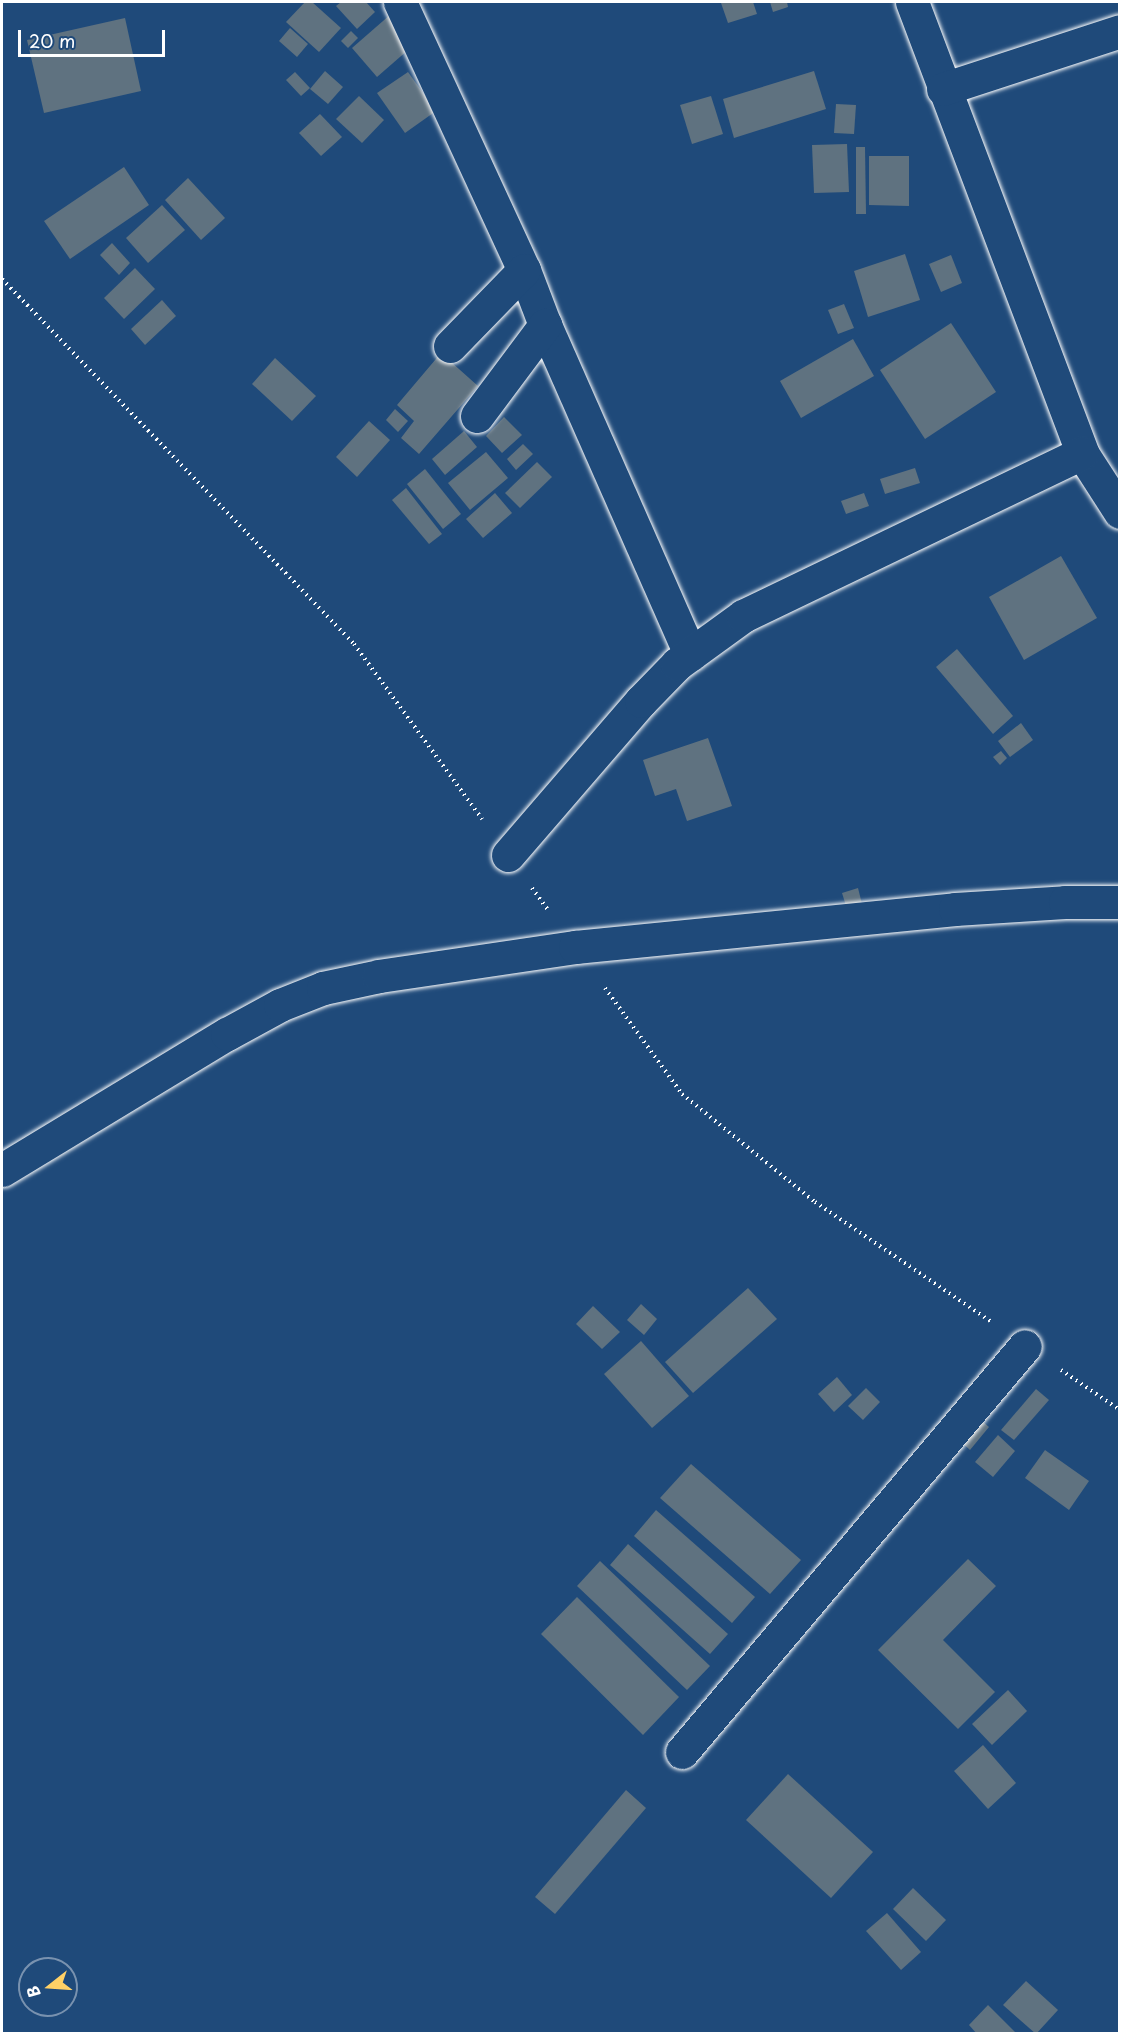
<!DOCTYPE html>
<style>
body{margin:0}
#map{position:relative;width:1121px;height:2035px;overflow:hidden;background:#1f4a7a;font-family:"Playpen Sans",sans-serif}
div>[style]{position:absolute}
.building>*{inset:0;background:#5f7280}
.path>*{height:4px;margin-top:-2px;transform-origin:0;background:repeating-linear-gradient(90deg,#fff 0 1.5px,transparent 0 6px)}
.roads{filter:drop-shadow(0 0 2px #fff) drop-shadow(0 0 2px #fff)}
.minor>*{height:33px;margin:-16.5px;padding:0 16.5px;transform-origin:16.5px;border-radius:16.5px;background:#1f4a7a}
span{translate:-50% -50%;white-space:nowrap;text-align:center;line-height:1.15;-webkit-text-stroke:4.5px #1f4a7a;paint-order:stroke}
.frame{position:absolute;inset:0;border:3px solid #fff;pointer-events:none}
.north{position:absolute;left:18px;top:1957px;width:60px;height:60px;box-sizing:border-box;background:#1f4a7a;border:2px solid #7992af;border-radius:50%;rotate:253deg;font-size:16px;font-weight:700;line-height:24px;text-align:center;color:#fff}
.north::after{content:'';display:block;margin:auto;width:21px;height:27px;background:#ffd166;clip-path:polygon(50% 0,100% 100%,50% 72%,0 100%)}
.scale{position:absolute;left:18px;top:30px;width:147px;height:27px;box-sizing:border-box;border:3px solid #fff;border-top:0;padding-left:8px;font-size:18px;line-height:21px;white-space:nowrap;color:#fff;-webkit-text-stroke:4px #1f4a7a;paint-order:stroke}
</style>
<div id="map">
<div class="building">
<div style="clip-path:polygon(305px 2px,312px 2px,341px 28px,319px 52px,286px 22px)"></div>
<div style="clip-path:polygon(341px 2px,366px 2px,375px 12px,357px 29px,336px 6px)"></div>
<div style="clip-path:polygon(727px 2px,753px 2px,757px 14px,728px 23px,721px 3px)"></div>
<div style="clip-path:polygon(770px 2px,787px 2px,788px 7px,773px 12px)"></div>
<div style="clip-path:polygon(391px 14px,416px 43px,377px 77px,352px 48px)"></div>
<div style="clip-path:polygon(125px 18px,141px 91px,44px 113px,27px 40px)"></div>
<div style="clip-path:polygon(290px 28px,308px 44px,297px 57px,279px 41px)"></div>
<div style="clip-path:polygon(351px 31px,358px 38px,348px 48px,341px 41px)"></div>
<div style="clip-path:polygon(325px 71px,343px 87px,328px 104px,310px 89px)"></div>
<div style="clip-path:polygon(814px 71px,826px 109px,734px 138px,723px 99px)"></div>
<div style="clip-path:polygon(295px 72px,310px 88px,301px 96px,286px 80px)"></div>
<div style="clip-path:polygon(408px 72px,436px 111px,405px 133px,377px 93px)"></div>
<div style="clip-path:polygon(359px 96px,384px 120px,362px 143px,336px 119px)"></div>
<div style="clip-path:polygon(711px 96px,723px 134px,692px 144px,680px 105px)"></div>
<div style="clip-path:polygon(836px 104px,856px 105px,854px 134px,834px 133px)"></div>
<div style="clip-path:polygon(320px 114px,342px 137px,321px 156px,299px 133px)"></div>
<div style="clip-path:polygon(847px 144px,849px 192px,814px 193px,812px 145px)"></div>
<div style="clip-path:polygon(856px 147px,865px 147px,866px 214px,856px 214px)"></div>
<div style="clip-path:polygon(869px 156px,909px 156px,909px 206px,869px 205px)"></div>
<div style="clip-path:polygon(124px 167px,149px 205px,70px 259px,44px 221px)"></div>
<div style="clip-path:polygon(188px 178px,225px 218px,201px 240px,165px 200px)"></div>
<div style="clip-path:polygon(162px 205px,185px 230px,148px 263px,126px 238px)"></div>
<div style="clip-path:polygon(112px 243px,130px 263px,119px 275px,100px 255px)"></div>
<div style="clip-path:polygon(905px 254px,920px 300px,868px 317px,854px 271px)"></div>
<div style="clip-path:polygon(951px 255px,962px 283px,941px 292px,929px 264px)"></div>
<div style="clip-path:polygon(135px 268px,155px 289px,124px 319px,104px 298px)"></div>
<div style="clip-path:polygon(162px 300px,176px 316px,145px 345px,131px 329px)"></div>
<div style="clip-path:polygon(844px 304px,854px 328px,838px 334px,828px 310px)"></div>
<div style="clip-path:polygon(951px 323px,996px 392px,925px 439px,880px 370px)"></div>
<div style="clip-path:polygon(853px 339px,874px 376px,801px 418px,780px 381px)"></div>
<div style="clip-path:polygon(441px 353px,478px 386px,419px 454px,401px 438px,414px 421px,397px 405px)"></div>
<div style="clip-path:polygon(275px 358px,316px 396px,292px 421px,252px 384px)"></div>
<div style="clip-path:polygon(395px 409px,408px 421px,398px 432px,386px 420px)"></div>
<div style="clip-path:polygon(504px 417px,522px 435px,502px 453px,486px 436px)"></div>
<div style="clip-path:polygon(369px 421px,390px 440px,357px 477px,336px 457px)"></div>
<div style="clip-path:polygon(464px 431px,477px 447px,445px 475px,432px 459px)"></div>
<div style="clip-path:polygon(523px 444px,533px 454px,516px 470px,507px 459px)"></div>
<div style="clip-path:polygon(486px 452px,508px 478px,470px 510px,448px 483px)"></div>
<div style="clip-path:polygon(537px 462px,552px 477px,520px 508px,505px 493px)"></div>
<div style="clip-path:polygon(915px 468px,920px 483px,885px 494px,880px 479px)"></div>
<div style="clip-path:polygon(425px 469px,461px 514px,443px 529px,407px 484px)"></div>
<div style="clip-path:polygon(406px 488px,442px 534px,429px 544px,392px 500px)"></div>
<div style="clip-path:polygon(495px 493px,512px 513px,483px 538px,466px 519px)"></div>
<div style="clip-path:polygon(864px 493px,869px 506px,846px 514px,841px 501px)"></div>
<div style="clip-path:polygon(1061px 556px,1097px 618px,1024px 660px,989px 597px)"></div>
<div style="clip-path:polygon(957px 649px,1013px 716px,993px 734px,936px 667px)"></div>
<div style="clip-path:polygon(1021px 723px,1033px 740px,1010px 757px,998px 741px)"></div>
<div style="clip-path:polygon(708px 738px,732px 806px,687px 821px,676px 789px,655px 796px,643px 760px)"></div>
<div style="clip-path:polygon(1001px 751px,1007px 758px,1000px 765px,993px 757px)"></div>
<div style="clip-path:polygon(858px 888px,863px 908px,848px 912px,842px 893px)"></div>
<div style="clip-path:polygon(748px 1288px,777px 1319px,693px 1393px,665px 1362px)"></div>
<div style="clip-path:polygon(641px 1304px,657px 1319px,644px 1335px,627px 1320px)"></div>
<div style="clip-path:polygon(593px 1306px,620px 1332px,602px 1349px,576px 1324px)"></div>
<div style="clip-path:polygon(641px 1341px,689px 1396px,652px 1428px,604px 1374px)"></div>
<div style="clip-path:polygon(837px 1377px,852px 1395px,834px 1412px,818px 1394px)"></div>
<div style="clip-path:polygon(866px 1388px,880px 1402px,863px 1420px,848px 1406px)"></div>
<div style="clip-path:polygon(1036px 1389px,1049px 1400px,1014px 1440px,1001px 1430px)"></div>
<div style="clip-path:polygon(975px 1415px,989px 1427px,970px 1450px,956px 1437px)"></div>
<div style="clip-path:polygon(998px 1435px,1015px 1451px,993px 1477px,975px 1462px)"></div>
<div style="clip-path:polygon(1045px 1450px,1089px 1481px,1069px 1510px,1025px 1478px)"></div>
<div style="clip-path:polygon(691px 1464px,801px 1560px,770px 1594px,660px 1498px)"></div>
<div style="clip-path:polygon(656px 1510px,755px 1597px,732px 1623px,634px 1536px)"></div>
<div style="clip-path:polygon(628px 1544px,728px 1634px,710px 1654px,610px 1565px)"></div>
<div style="clip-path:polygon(968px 1559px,996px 1586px,943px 1640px,995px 1692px,958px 1729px,878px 1650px)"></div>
<div style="clip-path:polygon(600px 1561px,710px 1666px,687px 1690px,577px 1586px)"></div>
<div style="clip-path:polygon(577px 1597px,679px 1697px,643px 1735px,541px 1634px)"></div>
<div style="clip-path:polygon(1008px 1690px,1027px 1711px,992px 1745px,972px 1724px)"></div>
<div style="clip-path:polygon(983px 1745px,1016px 1783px,988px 1809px,954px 1771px)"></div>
<div style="clip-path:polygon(788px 1774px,873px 1852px,831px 1898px,746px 1820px)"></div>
<div style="clip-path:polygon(626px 1790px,646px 1808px,555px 1914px,535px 1897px)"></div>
<div style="clip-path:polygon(913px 1888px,946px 1920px,926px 1941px,893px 1909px)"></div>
<div style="clip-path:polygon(887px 1913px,921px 1952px,901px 1970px,866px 1931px)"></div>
<div style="clip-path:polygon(1026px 1981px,1058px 2010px,1036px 2034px,1003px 2005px)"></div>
<div style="clip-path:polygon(988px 2005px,1017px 2034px,977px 2034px,969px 2025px)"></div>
</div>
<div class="path">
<div style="left:2px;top:279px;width:507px;rotate:46.04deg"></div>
<div style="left:354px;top:644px;width:217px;rotate:53.8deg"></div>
<div style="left:532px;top:888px;width:26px;rotate:54deg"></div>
<div style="left:605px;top:988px;width:131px;rotate:54deg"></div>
<div style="left:682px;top:1094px;width:171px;rotate:39.1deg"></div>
<div style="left:815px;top:1202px;width:212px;rotate:34.2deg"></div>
<div style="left:1061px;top:1370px;width:71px;rotate:34.1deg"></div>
</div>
<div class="roads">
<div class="minor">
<div style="left:400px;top:2px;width:295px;rotate:65.2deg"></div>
<div style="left:524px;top:270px;width:59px;rotate:69.1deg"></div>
<div style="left:545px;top:325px;width:360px;rotate:66.2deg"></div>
<div style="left:912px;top:2px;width:482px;rotate:69.3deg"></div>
<div style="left:1082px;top:453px;width:70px;rotate:57.2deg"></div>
<div style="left:943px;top:89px;width:186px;rotate:-18.1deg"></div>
<div style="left:450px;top:346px;width:106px;rotate:-45.8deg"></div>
<div style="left:477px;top:416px;width:114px;rotate:-53.2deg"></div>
<div style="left:508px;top:855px;width:203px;rotate:-49.2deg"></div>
<div style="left:641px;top:701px;width:52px;rotate:-45.8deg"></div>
<div style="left:677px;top:664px;width:82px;rotate:-36deg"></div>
<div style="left:743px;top:616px;width:376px;rotate:-25.7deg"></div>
<div style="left:2px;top:1170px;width:263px;rotate:-31.2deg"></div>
<div style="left:227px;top:1034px;width:60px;rotate:-28.7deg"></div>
<div style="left:280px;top:1005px;width:46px;rotate:-21.6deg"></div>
<div style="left:323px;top:988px;width:57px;rotate:-12.1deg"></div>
<div style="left:379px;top:976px;width:198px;rotate:-8.4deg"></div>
<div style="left:575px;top:947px;width:382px;rotate:-5.7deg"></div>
<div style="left:955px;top:909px;width:110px;rotate:-3.6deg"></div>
<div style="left:1065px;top:902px;width:55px"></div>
<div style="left:682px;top:1752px;width:531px;rotate:-49.81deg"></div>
</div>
</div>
<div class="frame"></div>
<div class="north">B</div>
<div class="scale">20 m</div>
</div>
